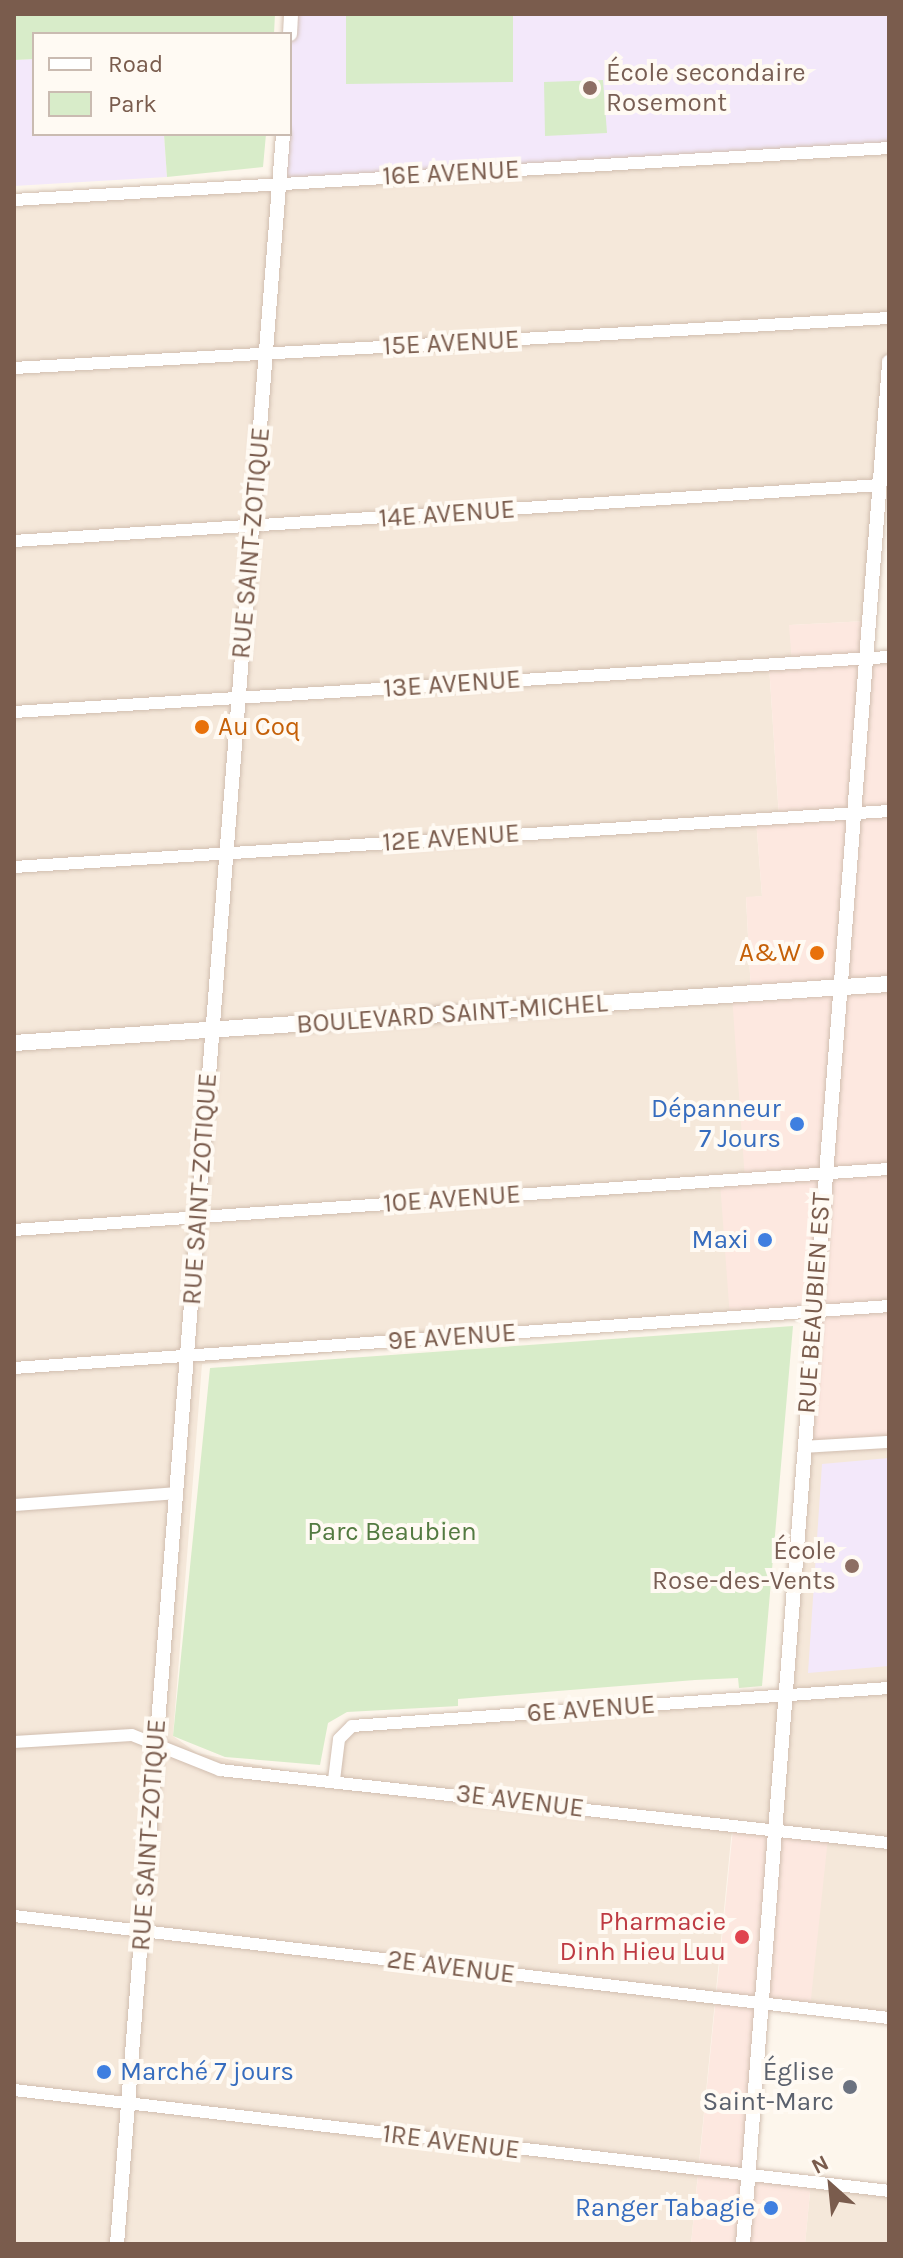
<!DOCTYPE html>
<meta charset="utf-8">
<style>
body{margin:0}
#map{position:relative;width:903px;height:2258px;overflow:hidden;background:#fdf6ec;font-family:Karla,sans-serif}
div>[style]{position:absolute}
.residential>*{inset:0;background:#f5e8da}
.commercial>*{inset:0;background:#fde8e0}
.education>*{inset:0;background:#f3e8fa}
.green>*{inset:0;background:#d8ecc9}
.roads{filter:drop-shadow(0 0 2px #d1beb0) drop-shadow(0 0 2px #d1beb0)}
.minor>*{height:12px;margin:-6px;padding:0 6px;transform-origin:6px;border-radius:6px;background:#fff}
.tertiary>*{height:14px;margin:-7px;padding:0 7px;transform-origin:7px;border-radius:7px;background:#fff}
.secondary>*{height:16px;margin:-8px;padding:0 8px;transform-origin:8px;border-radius:8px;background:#fff}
.dots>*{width:22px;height:22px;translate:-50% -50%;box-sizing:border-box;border:4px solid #fffaf3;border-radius:50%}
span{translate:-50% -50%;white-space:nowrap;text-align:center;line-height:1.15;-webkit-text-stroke:8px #fffaf3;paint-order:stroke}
.education-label{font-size:26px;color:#785e54}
.left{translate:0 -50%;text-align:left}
.right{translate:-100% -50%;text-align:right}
.street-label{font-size:26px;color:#7a5c4d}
.food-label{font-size:26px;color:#c56008}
.shop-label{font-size:26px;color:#366cbe}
.park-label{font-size:26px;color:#537a41}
.health-label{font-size:26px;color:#be3a42}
.worship-label{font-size:26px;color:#5b616d}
.frame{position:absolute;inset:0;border:16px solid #7a5c4d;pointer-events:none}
.legend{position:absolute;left:32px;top:32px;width:260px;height:104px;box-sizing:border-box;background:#fffaf3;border:2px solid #cabbb1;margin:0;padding:10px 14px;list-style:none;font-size:24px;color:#7a5c4d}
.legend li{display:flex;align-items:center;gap:16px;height:40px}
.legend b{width:40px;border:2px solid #cabbb1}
.north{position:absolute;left:791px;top:2146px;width:80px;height:80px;-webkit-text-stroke:6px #fffaf3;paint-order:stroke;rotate:333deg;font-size:22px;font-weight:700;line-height:32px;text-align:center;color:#7a5c4d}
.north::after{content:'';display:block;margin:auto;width:28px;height:36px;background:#7a5c4d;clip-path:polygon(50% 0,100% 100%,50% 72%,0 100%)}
</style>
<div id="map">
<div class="residential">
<div style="clip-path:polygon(889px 14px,889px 364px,867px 621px,790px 625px,792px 663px,769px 665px,779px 818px,756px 819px,762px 896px,746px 898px,751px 993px,745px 1180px,730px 1318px,202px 1364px,173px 1736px,197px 1753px,334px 1780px,343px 1731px,785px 1694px,805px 1449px,889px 1442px,889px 2018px,810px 2008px,732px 1829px,691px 2244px,14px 2244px,14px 200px,279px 183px,290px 134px,290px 53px)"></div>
<div style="clip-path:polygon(811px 2182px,889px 2191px,889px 2244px,805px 2244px)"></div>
</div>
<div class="commercial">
<div style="clip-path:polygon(867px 621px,864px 658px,889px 657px,889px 1442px,804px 1447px,813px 1312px,730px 1318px,720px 1182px,745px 1180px,732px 995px,751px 993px,746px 897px,762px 896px,756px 819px,779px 817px,769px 665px,792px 663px,789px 625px)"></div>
<div style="clip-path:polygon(733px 1829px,828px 1838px,810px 2008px,761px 2003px,748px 2174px,811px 2182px,805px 2244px,691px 2244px)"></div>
</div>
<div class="education">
<div style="clip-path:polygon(292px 14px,889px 14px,889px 148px,280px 183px,283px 134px,290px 134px)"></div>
<div style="clip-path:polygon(34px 59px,34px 134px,164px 134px,167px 177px,14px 186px,14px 60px)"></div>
<div style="clip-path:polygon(889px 1458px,889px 1666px,808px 1673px,822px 1464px)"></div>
</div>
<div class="green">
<div style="clip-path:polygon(14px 14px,275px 14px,274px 34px,34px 34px,34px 59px,14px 60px)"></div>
<div style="clip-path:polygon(346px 14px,513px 14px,513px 82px,346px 84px)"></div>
<div style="clip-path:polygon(603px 80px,607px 133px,545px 136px,544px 82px)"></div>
<div style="clip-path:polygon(164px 134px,266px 134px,263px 167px,167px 177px)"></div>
<div style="clip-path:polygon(793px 1326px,762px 1686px,739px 1688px,738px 1678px,695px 1680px,458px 1699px,458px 1706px,347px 1712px,328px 1723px,320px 1765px,225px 1757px,173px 1736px,210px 1368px)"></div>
</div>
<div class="roads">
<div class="minor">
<div style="left:14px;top:200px;width:877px;rotate:-3.4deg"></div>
<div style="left:14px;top:368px;width:876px;rotate:-3.27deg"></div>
<div style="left:14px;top:541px;width:867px;rotate:-3.7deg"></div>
<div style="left:14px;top:712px;width:877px;rotate:-3.6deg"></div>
<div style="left:14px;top:867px;width:877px;rotate:-3.66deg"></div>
<div style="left:14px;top:1230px;width:877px;rotate:-3.99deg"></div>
<div style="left:14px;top:1368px;width:877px;rotate:-4.05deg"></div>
<div style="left:804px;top:1447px;width:85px;rotate:-3.4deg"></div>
<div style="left:14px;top:1505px;width:162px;rotate:-4.2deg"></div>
<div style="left:14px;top:1742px;width:118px;rotate:-3.4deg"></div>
<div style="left:132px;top:1735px;width:95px;rotate:21.7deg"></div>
<div style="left:220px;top:1770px;width:673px;rotate:6.23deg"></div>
<div style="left:334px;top:1780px;width:41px;rotate:-83deg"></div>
<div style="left:339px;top:1739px;width:18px;rotate:-45deg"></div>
<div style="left:352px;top:1726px;width:538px;rotate:-4.05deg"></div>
<div style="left:14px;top:1916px;width:881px;rotate:6.65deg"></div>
<div style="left:14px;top:2090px;width:881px;rotate:6.58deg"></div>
</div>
<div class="tertiary">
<div style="left:290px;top:34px;width:20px;rotate:-87deg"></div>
<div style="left:117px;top:2244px;width:2117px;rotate:-85.5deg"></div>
<div style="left:743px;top:2244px;width:1888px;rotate:-85.56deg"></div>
</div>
<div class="secondary">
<div style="left:14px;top:1043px;width:877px;rotate:-3.86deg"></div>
</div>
</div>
<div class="dots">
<div style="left:590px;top:88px;background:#8d6e63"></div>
<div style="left:202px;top:727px;background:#e8710a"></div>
<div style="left:817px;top:953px;background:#e8710a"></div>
<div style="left:797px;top:1124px;background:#3f7fe0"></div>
<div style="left:765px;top:1240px;background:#3f7fe0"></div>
<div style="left:852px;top:1566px;background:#8d6e63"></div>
<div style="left:742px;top:1937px;background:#e0444e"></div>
<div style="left:104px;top:2072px;background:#3f7fe0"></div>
<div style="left:850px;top:2087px;background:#6b7280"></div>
<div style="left:771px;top:2208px;background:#3f7fe0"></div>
</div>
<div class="education-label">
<span class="left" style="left:606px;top:88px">École secondaire<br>Rosemont</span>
<span class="right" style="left:836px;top:1566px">École<br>Rose-des-Vents</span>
</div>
<div class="street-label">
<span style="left:451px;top:173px;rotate:-3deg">16E AVENUE</span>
<span style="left:451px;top:343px;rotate:-3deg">15E AVENUE</span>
<span style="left:447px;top:514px;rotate:-4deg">14E AVENUE</span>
<span style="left:251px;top:543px;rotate:-85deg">RUE SAINT-ZOTIQUE</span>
<span style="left:452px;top:684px;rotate:-4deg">13E AVENUE</span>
<span style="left:451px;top:838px;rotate:-4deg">12E AVENUE</span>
<span style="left:452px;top:1014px;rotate:-4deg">BOULEVARD SAINT-MICHEL</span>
<span style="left:200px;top:1189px;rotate:-86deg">RUE SAINT-ZOTIQUE</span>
<span style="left:452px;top:1199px;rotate:-4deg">10E AVENUE</span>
<span style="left:814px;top:1303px;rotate:-86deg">RUE BEAUBIEN EST</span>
<span style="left:452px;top:1337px;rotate:-4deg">9E AVENUE</span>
<span style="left:591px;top:1709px;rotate:-4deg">6E AVENUE</span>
<span style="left:520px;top:1801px;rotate:7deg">3E AVENUE</span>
<span style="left:149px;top:1835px;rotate:-86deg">RUE SAINT-ZOTIQUE</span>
<span style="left:451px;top:1967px;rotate:7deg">2E AVENUE</span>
<span style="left:451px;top:2142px;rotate:7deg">1RE AVENUE</span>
</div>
<div class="food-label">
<span class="left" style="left:218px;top:727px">Au Coq</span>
<span class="right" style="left:801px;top:953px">A&amp;W</span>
</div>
<div class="shop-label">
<span class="right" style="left:781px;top:1124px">Dépanneur<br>7 Jours</span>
<span class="right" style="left:749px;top:1240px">Maxi</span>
<span class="left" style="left:120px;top:2072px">Marché 7 jours</span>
<span class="right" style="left:755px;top:2208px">Ranger Tabagie</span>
</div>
<div class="park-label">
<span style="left:392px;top:1532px">Parc Beaubien</span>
</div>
<div class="health-label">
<span class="right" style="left:726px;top:1937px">Pharmacie<br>Dinh Hieu Luu</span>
</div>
<div class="worship-label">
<span class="right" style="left:834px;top:2087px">Église<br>Saint-Marc</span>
</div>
<div class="frame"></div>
<ul class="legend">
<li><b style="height:10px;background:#fff"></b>Road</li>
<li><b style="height:22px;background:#d8ecc9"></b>Park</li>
</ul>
<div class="north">N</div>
</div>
